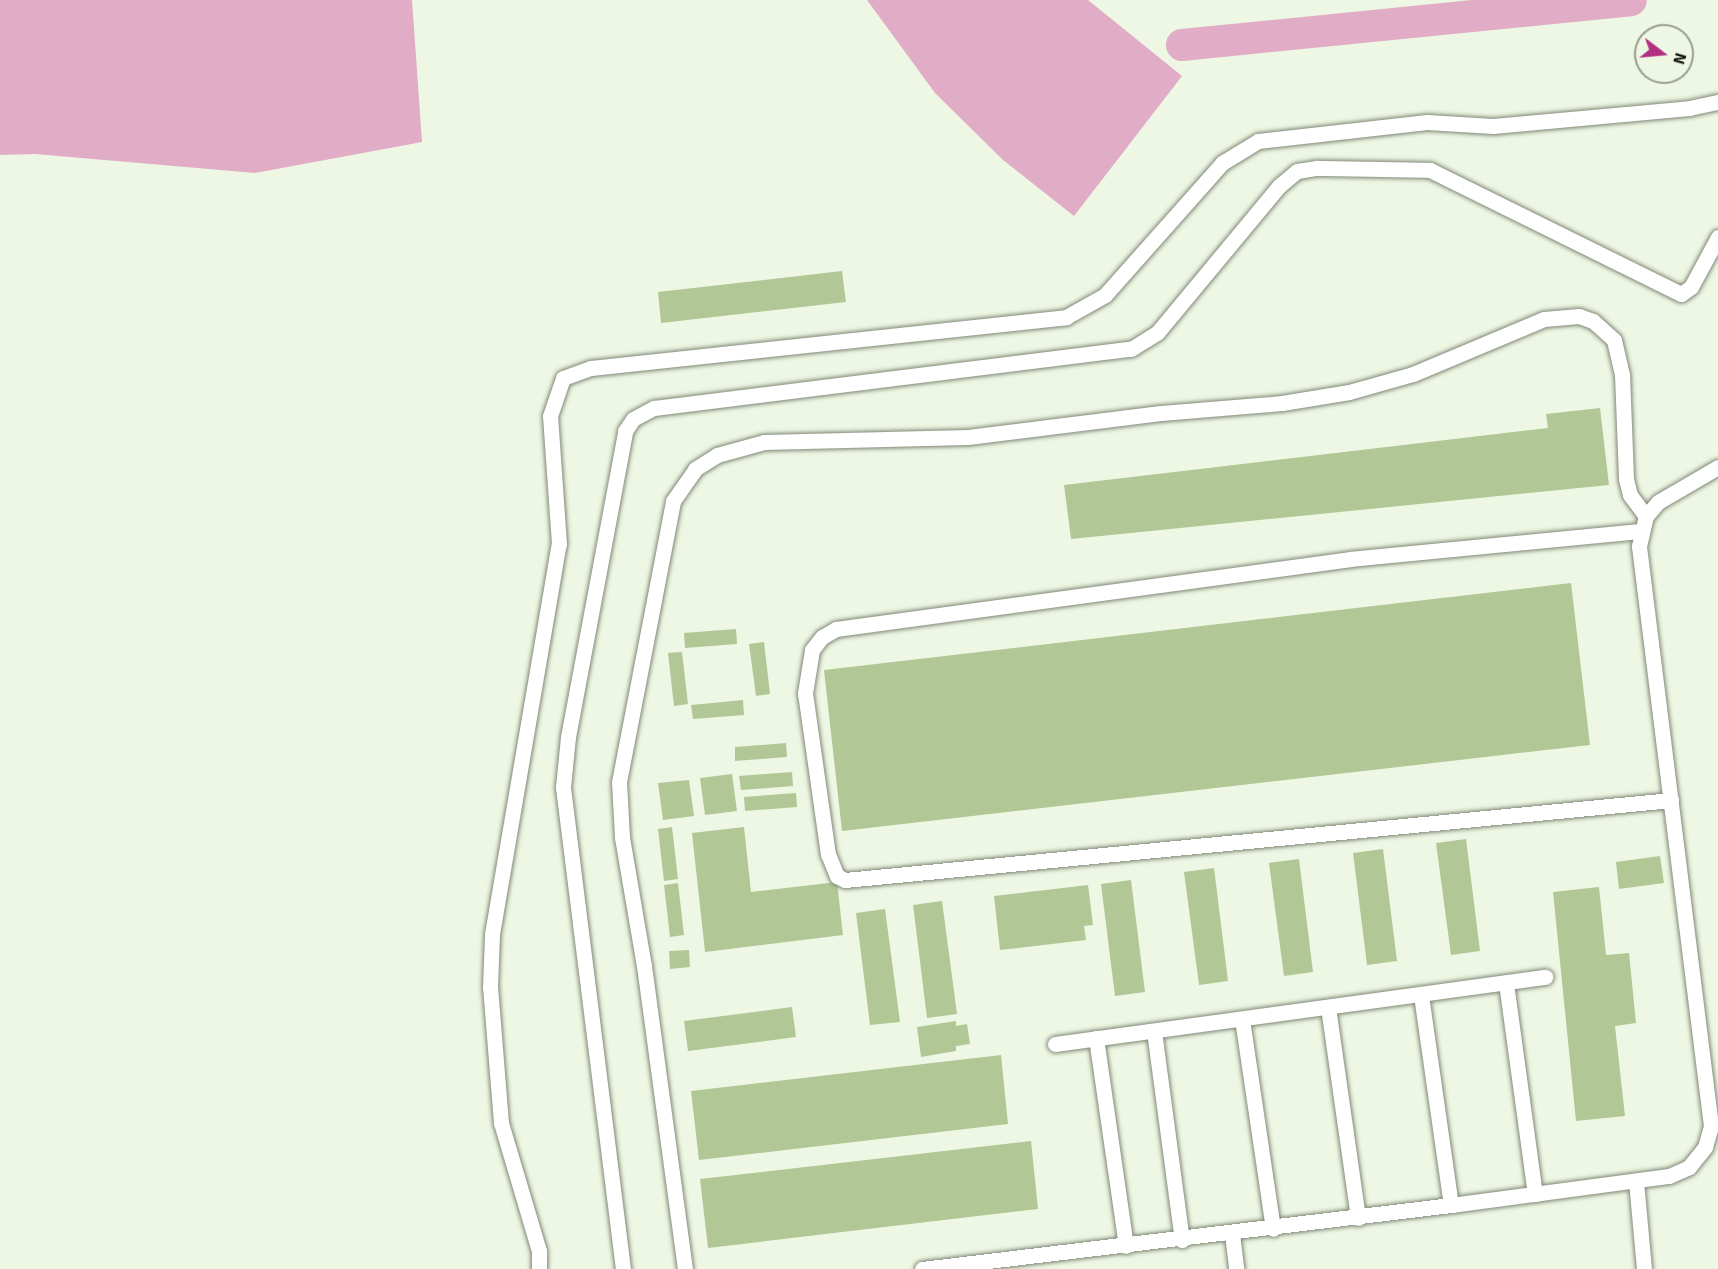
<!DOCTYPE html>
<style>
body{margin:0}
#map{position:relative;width:1718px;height:1269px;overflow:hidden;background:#eef7e4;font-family:Signika,sans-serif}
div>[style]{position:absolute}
.water>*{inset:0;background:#e0acc6}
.canal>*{height:32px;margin:-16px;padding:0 16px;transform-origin:16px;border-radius:16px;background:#e0acc6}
.building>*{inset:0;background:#b2c796}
.roads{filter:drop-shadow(0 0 2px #808877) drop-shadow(0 0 2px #808877)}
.lane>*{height:15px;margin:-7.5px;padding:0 7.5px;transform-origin:7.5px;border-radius:7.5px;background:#fff}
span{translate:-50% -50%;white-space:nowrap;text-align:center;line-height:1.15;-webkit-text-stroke:5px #eef7e4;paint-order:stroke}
.north{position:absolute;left:1634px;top:24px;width:60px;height:60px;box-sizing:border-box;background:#eef7e4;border:2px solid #989e90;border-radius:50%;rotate:106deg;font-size:16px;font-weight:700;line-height:24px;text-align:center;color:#161912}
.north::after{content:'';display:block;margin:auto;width:21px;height:27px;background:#b03280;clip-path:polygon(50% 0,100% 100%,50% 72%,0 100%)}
</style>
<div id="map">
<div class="water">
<div style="clip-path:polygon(0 0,412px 0,422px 142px,255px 173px,35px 154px,0 155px)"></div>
<div style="clip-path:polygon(867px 0,1088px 0,1182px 76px,1074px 216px,1003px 160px,935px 93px)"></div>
</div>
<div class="canal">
<div style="left:1182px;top:45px;width:451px;rotate:-5.7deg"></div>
</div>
<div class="building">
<div style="clip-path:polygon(842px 271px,846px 302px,661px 323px,658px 292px)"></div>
<div style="clip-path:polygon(1600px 408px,1609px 485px,1071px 539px,1064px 485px,1548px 428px,1546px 414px)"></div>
<div style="clip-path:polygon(1571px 583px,1590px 745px,842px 831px,824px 670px)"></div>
<div style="clip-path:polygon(736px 629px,737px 644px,685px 648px,684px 633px)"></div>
<div style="clip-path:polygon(764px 642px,770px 694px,756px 696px,749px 644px)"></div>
<div style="clip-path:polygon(682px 652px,688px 704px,674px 706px,668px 653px)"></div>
<div style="clip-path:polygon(743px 700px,744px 715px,693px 719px,691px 705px)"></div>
<div style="clip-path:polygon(786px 743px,787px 757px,735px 761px,735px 747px)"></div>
<div style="clip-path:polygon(792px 772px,793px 786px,741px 790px,739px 776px)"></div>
<div style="clip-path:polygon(732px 774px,737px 811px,705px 815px,700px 778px)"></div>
<div style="clip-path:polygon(689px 780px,694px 816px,663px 820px,658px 783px)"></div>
<div style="clip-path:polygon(796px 793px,797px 807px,745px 811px,744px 797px)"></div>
<div style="clip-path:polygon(672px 827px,678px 879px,664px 881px,658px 829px)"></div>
<div style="clip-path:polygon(744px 827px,751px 892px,837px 882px,843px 935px,705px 952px,692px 833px)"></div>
<div style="clip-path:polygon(1466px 839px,1480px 951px,1451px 955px,1436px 843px)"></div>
<div style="clip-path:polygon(1383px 849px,1397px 961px,1367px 965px,1353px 853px)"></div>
<div style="clip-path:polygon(1660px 856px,1664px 883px,1619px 889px,1616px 862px)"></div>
<div style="clip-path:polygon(1299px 859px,1313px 972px,1284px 976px,1269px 863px)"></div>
<div style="clip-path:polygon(1214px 868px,1228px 981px,1199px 985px,1184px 872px)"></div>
<div style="clip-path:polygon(1131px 880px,1145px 992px,1115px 996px,1101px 884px)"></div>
<div style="clip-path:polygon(678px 883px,684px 935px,670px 937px,664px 885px)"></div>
<div style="clip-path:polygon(1088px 885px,1093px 925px,1084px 926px,1086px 940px,1000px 950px,994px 896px)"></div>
<div style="clip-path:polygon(1599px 887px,1606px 955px,1629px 953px,1636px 1023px,1615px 1026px,1625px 1116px,1576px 1121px,1553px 892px)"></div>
<div style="clip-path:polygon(942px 901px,957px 1014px,927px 1018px,913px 905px)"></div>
<div style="clip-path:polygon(885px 909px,900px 1022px,870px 1025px,856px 913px)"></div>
<div style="clip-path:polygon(689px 950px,690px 967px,670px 969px,669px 951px)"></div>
<div style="clip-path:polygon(792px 1007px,796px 1037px,688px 1051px,684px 1021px)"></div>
<div style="clip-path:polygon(956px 1021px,956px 1026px,967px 1024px,970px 1044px,956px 1046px,956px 1051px,921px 1057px,917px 1027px)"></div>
<div style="clip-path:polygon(1001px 1055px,1008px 1124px,699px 1160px,691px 1091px)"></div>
<div style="clip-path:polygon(1031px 1141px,1038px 1209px,708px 1248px,700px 1179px)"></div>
</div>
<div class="roads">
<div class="lane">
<div style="left:1640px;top:531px;width:290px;rotate:174.5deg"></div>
<div style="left:1351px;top:559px;width:520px;rotate:172.26deg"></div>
<div style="left:836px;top:629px;width:16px;rotate:150deg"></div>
<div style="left:822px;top:637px;width:16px;rotate:128deg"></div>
<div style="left:812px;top:650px;width:44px;rotate:99.2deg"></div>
<div style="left:805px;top:693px;width:163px;rotate:81.9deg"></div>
<div style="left:828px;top:854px;width:24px;rotate:68deg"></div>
<div style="left:837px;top:876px;width:9px;rotate:27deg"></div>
<div style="left:845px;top:880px;width:830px;rotate:-5.53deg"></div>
<div style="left:1506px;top:983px;width:213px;rotate:82.2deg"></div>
<div style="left:1421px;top:995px;width:212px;rotate:81.9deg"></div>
<div style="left:1328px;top:1007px;width:213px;rotate:81.9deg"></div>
<div style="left:1242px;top:1019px;width:212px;rotate:81.6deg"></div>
<div style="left:1154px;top:1031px;width:211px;rotate:82.4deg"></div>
<div style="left:1096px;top:1038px;width:210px;rotate:81.8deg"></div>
<div style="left:1055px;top:1044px;width:495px;rotate:-7.8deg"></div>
<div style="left:1636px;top:1181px;width:88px;rotate:84.8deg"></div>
<div style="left:1232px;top:1234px;width:35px;rotate:83deg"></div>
<div style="left:539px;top:1269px;width:18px;rotate:-90deg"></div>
<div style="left:539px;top:1251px;width:134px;rotate:-106.5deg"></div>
<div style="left:501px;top:1123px;width:136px;rotate:-94.6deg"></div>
<div style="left:490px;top:987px;width:53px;rotate:-87.8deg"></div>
<div style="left:492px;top:934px;width:396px;rotate:-80.3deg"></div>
<div style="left:559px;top:544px;width:128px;rotate:-94deg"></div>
<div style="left:550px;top:416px;width:40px;rotate:-71.1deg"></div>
<div style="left:563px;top:378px;width:30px;rotate:-20deg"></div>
<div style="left:591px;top:368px;width:478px;rotate:-6.1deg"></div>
<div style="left:1066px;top:317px;width:45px;rotate:-29.4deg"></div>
<div style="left:1105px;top:295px;width:176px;rotate:-48.4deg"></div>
<div style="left:1222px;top:163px;width:42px;rotate:-31.4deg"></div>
<div style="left:1258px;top:141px;width:170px;rotate:-6.4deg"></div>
<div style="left:1427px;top:122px;width:66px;rotate:3.5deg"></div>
<div style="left:1493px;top:126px;width:197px;rotate:-5.2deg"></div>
<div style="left:1689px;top:108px;width:30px;rotate:-12deg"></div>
<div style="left:623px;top:1269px;width:486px;rotate:-97.1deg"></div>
<div style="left:563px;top:787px;width:50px;rotate:-84.3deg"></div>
<div style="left:568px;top:737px;width:311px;rotate:-79.4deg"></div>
<div style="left:625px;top:431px;width:14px;rotate:-56deg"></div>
<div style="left:633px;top:419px;width:24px;rotate:-28deg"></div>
<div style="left:654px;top:408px;width:481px;rotate:-7.1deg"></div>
<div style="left:1131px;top:349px;width:31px;rotate:-32deg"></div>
<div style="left:1157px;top:333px;width:191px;rotate:-50.3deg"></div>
<div style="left:1279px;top:186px;width:23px;rotate:-40deg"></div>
<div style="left:1297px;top:171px;width:20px;rotate:-9deg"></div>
<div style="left:1317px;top:168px;width:113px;rotate:1deg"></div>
<div style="left:1430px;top:170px;width:280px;rotate:26.3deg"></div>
<div style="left:1681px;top:294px;width:12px;rotate:-35deg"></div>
<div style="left:1691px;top:287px;width:57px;rotate:-61.6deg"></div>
<div style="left:685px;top:1269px;width:306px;rotate:-97.7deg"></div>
<div style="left:644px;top:966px;width:131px;rotate:-99.7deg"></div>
<div style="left:622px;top:837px;width:55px;rotate:-93.1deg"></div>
<div style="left:619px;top:782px;width:286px;rotate:-79.1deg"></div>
<div style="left:673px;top:501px;width:39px;rotate:-55deg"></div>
<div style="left:695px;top:469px;width:26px;rotate:-32deg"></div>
<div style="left:717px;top:455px;width:49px;rotate:-15.5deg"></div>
<div style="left:764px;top:442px;width:204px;rotate:-1.4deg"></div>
<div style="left:968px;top:437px;width:194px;rotate:-7.1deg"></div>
<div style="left:1161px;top:413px;width:121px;rotate:-4.7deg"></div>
<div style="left:1282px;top:403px;width:68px;rotate:-9.3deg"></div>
<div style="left:1349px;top:392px;width:66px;rotate:-15.7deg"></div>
<div style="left:1413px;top:374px;width:142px;rotate:-22.8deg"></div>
<div style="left:1544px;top:319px;width:35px;rotate:-5deg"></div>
<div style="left:1579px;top:316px;width:15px;rotate:20deg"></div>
<div style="left:1593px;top:321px;width:28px;rotate:42deg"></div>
<div style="left:1614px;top:340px;width:35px;rotate:77deg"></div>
<div style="left:1622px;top:374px;width:105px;rotate:87.8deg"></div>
<div style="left:1626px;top:479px;width:16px;rotate:76deg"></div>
<div style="left:1630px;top:495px;width:26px;rotate:53deg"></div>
<div style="left:922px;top:1269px;width:533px;rotate:-6.9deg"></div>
<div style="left:1451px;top:1205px;width:220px;rotate:-7.6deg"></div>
<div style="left:1669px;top:1176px;width:22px;rotate:-24deg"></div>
<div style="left:1689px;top:1167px;width:26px;rotate:-51deg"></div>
<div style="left:1705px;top:1147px;width:22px;rotate:-74deg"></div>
<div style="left:1711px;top:1126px;width:584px;rotate:-97.08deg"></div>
<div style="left:1639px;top:546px;width:31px;rotate:-77deg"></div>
<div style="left:1646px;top:516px;width:18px;rotate:-49deg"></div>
<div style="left:1658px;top:502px;width:69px;rotate:-30.3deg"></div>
</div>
</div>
<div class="north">N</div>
</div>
